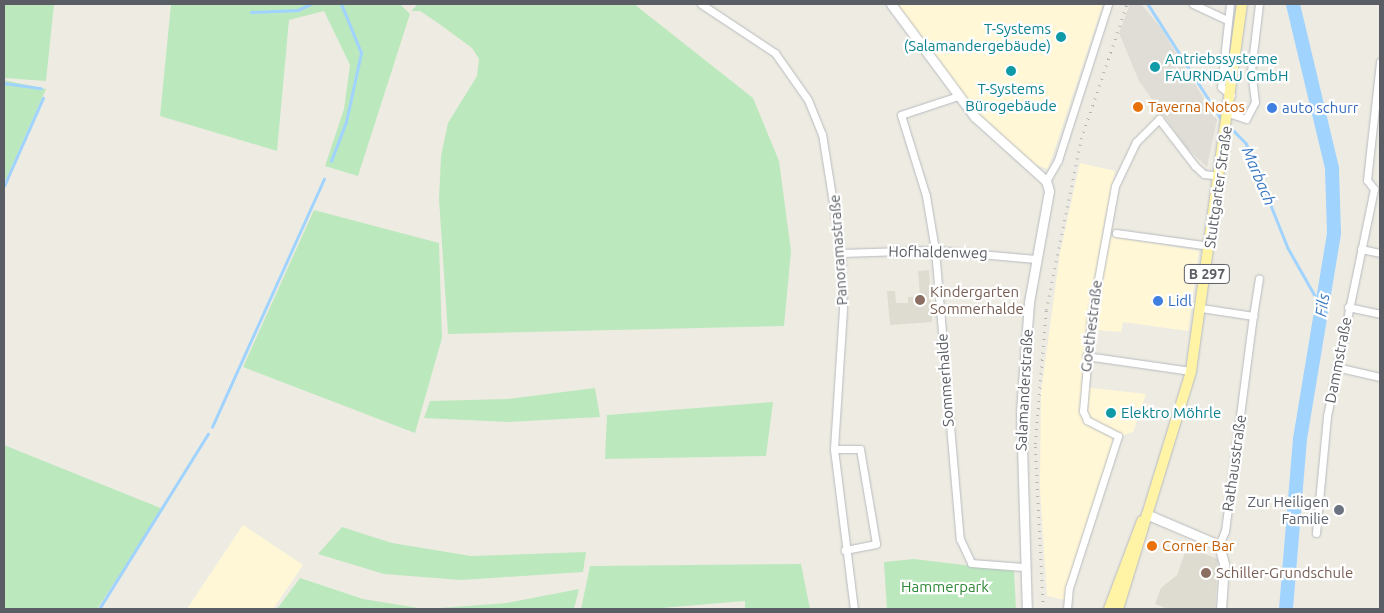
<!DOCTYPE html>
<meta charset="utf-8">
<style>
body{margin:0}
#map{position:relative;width:1384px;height:613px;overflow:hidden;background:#eeece2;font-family:Ubuntu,sans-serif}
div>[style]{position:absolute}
.commercial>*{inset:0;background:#fff7d6}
.industrial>*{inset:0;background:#dfddd6}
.education>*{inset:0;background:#dedbd1}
.green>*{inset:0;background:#bce8be}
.stream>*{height:2.5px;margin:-1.25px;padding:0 1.25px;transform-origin:1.25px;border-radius:1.25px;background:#a1d3ff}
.river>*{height:14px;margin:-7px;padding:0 7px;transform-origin:7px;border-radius:7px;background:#a1d3ff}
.roads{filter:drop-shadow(0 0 1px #b7babf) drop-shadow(0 0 1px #b7babf)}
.minor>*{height:7px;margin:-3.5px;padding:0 3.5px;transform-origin:3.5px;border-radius:3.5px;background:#fff}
.tertiary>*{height:9px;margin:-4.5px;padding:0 4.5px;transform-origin:4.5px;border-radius:4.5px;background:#fff}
.primary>*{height:10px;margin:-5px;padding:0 5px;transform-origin:5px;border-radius:5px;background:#fff4a6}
.rail>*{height:2.5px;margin-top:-1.25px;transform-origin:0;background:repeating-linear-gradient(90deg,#b4b5b5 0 1px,transparent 0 7px)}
.dots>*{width:14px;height:14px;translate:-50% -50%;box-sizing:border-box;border:2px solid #fff;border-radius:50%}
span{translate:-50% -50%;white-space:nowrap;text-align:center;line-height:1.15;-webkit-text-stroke:4.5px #fff;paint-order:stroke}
.shield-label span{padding:1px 4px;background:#fff;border:1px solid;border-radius:4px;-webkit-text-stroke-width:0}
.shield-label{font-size:14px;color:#5a5e64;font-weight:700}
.culture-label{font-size:15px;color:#0d838f}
.right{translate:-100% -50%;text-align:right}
.left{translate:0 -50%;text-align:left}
.food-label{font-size:15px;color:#c56008}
.shop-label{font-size:15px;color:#366cbe}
.street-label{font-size:15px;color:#5a5e64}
.education-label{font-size:15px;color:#785e54}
.worship-label{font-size:15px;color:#5b616d}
.park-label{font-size:15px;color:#2e8736}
.water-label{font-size:16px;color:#3977c2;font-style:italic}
.frame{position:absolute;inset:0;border:5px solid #5a5e64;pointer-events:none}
</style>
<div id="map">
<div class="commercial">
<div style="clip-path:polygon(891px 4px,1103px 4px,1048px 169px,1033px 164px,958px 96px)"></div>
<div style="clip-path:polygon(1080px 163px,1115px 171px,1102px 235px,1199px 251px,1188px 331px,1123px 322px,1121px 332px,1086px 329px,1082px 387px,1146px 394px,1133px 432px,1115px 438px,1065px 600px,1047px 596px,1040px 488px,1041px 393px,1060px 253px)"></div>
<div style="clip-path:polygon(243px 525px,303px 565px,273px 609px,187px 609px)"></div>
</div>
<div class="industrial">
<div style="clip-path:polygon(1130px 4px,1141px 4px,1161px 28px,1217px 120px,1207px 167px,1187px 148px,1139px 81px,1119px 33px)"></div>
</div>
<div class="education">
<div style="clip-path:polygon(929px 270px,932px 322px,890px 325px,887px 291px,895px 291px,896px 303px,908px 303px,908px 297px,920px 296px,918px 271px)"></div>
<div style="clip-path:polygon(1187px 547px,1218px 559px,1215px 609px,1168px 609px,1155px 604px,1161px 588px,1177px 575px)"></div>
</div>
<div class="green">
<div style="clip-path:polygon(4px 4px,54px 4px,46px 81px,4px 78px)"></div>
<div style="clip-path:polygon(171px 4px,400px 4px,410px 14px,358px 176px,325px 166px,344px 109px,350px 65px,324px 11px,289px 20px,277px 151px,160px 116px)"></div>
<div style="clip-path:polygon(418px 4px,634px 4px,753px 98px,779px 161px,791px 251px,784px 326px,448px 334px,439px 199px,441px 156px,448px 123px,477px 76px,479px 59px,472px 48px,438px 23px,420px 11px,411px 11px)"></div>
<div style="clip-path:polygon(4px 80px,46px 89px,4px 184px)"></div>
<div style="clip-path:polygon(314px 210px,439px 243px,442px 338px,415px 433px,243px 367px)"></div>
<div style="clip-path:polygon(595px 388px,600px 417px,508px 422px,424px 418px,430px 401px,507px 399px)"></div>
<div style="clip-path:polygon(773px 402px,766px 456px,605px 459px,607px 415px)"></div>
<div style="clip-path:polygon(4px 445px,163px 509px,97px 609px,4px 609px)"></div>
<div style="clip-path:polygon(342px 527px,392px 543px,471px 556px,586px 552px,583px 572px,461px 580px,384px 574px,318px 554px)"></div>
<div style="clip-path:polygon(914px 559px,1014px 571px,1016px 609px,887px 609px,884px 562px)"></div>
<div style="clip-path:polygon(801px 564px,810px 609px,745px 609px,745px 601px,650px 609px,581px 609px,590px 566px)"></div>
<div style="clip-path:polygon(300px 578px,363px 599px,425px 609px,277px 609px)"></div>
<div style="clip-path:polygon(579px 589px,574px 609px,426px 609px,507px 603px)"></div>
</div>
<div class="stream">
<div style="left:1148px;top:4px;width:138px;rotate:57.5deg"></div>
<div style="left:251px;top:12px;width:47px;rotate:-2.4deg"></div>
<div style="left:298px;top:10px;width:14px;rotate:-25deg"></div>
<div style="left:4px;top:83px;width:37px;rotate:8deg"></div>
<div style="left:1228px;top:125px;width:25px;rotate:45deg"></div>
<div style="left:1246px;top:143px;width:113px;rotate:68.2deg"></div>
<div style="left:1288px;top:248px;width:69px;rotate:60.5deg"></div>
<div style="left:331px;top:161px;width:42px;rotate:-69deg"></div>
<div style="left:346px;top:122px;width:71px;rotate:-77.7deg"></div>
<div style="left:361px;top:53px;width:53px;rotate:-112.2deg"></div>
<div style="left:4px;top:186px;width:96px;rotate:-66.1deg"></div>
<div style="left:212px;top:427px;width:272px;rotate:-65.7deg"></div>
<div style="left:99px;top:609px;width:206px;rotate:-58.1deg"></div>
</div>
<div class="river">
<div style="left:1286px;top:609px;width:171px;rotate:-85.3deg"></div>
<div style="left:1300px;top:439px;width:209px;rotate:-80.6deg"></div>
<div style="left:1334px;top:233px;width:65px;rotate:-91.8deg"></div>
<div style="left:1332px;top:168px;width:169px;rotate:-103.4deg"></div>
</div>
<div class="roads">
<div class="minor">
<div style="left:701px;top:4px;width:89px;rotate:33.5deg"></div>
<div style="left:775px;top:53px;width:57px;rotate:54.9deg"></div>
<div style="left:808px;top:100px;width:37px;rotate:68deg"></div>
<div style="left:822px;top:134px;width:121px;rotate:80.9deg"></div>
<div style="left:841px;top:253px;width:56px;rotate:88deg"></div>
<div style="left:843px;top:309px;width:140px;rotate:93.7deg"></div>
<div style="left:834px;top:449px;width:161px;rotate:82.9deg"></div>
<div style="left:1193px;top:4px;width:38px;rotate:25deg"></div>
<div style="left:1230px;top:4px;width:83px;rotate:96.2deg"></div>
<div style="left:1221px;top:87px;width:13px;rotate:39deg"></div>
<div style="left:958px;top:96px;width:60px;rotate:161.6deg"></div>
<div style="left:901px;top:115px;width:85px;rotate:72.8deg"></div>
<div style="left:926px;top:196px;width:55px;rotate:80.5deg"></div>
<div style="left:935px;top:250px;width:290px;rotate:85.1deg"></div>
<div style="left:960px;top:539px;width:26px;rotate:65deg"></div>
<div style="left:971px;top:563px;width:52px;rotate:4.4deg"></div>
<div style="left:1228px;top:113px;width:19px;rotate:18deg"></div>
<div style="left:1246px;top:119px;width:19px;rotate:-62deg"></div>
<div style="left:1255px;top:102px;width:31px;rotate:-97deg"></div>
<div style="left:1251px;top:71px;width:67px;rotate:-83.2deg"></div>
<div style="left:1046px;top:181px;width:24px;rotate:-60deg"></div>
<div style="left:1058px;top:160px;width:164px;rotate:-72.2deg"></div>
<div style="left:1374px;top:189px;width:11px;rotate:-128deg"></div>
<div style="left:1367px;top:180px;width:119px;rotate:-83.7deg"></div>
<div style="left:1116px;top:233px;width:95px;rotate:7.9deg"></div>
<div style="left:1361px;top:249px;width:19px;rotate:12deg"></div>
<div style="left:841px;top:253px;width:94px;rotate:-1.8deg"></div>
<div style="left:935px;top:250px;width:101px;rotate:5.1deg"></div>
<div style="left:1348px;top:307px;width:33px;rotate:12deg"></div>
<div style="left:1201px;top:308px;width:53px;rotate:8.7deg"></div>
<div style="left:1253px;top:316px;width:38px;rotate:-81deg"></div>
<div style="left:1086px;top:356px;width:106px;rotate:8.1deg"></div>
<div style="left:1336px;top:367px;width:45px;rotate:12.8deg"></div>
<div style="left:834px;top:449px;width:26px"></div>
<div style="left:860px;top:449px;width:96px;rotate:80.4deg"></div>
<div style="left:876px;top:544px;width:32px;rotate:169deg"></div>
<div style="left:1316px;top:533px;width:118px;rotate:-84.6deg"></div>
<div style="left:1327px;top:416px;width:232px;rotate:-78.3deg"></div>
<div style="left:1219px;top:545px;width:15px;rotate:-67deg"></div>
<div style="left:1225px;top:531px;width:217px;rotate:-82.6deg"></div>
<div style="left:1067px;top:609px;width:21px;rotate:-85deg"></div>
<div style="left:1069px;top:588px;width:160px;rotate:-72.1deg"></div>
<div style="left:1118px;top:436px;width:35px;rotate:-153deg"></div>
<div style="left:1087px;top:420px;width:10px;rotate:-114deg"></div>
<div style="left:1083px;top:411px;width:93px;rotate:-85.1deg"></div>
<div style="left:1091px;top:318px;width:134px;rotate:-79.7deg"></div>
<div style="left:1115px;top:186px;width:49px;rotate:-64.5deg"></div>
<div style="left:1136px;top:142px;width:33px;rotate:-45deg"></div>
<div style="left:1159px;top:119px;width:59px;rotate:52.5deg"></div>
<div style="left:1195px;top:166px;width:12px;rotate:42deg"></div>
<div style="left:1204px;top:174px;width:16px;rotate:7deg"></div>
</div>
<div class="tertiary">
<div style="left:891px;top:4px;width:141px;rotate:53.4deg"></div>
<div style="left:975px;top:117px;width:96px;rotate:42deg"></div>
<div style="left:1046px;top:181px;width:10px;rotate:73deg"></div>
<div style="left:1049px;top:191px;width:113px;rotate:100.2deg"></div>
<div style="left:1029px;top:302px;width:110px;rotate:94.2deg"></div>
<div style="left:1021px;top:412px;width:197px;rotate:88.3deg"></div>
<div style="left:1146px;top:514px;width:79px;rotate:23deg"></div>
<div style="left:1219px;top:545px;width:20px;rotate:75deg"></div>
<div style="left:1224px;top:564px;width:45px;rotate:93.8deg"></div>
</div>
<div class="primary">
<div style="left:1109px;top:609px;width:94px;rotate:-69.4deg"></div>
<div style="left:1118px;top:609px;width:249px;rotate:-72.9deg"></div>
<div style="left:1191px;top:371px;width:371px;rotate:-82.1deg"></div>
</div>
</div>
<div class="rail">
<div style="left:1043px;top:609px;width:165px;rotate:-92.8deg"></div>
<div style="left:1035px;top:444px;width:134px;rotate:-85.3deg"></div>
<div style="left:1046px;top:310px;width:175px;rotate:-78.4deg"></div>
<div style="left:1081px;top:139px;width:143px;rotate:-71.2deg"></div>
</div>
<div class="dots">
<div style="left:1061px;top:37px;background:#0f9aa8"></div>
<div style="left:1155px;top:67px;background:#0f9aa8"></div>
<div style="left:1011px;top:71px;background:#0f9aa8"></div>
<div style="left:1138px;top:107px;background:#e8710a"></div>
<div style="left:1272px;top:108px;background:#3f7fe0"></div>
<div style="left:920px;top:300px;background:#8d6e63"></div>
<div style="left:1158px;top:301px;background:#3f7fe0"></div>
<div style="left:1111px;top:413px;background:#0f9aa8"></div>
<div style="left:1339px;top:510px;background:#6b7280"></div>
<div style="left:1152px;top:546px;background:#e8710a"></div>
<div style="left:1206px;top:573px;background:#8d6e63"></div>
</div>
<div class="shield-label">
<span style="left:1207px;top:274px">B 297</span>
</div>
<div class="culture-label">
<span class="right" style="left:1051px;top:37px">T-Systems<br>(Salamandergebäude)</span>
<span class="left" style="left:1165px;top:67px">Antriebssysteme<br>FAURNDAU GmbH</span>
<span style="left:1011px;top:97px">T-Systems<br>Bürogebäude</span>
<span class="left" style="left:1121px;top:413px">Elektro Möhrle</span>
</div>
<div class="food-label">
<span class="left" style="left:1148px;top:107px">Taverna Notos</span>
<span class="left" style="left:1162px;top:546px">Corner Bar</span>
</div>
<div class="shop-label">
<span class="left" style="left:1282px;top:108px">auto schurr</span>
<span class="left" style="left:1168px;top:301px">Lidl</span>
</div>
<div class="street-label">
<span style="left:1218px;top:187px;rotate:-82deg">Stuttgarter Straße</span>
<span style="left:838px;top:250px;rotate:-94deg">Panoramastraße</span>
<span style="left:938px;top:252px;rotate:1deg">Hofhaldenweg</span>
<span style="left:1091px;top:326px;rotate:-83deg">Goethestraße</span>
<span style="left:1338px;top:360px;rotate:-79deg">Dammstraße</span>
<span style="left:945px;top:380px;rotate:-94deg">Sommerhalde</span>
<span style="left:1024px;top:390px;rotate:-87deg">Salamanderstraße</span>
<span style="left:1234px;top:463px;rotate:-82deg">Rathausstraße</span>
</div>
<div class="education-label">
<span class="left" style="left:930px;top:300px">Kindergarten<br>Sommerhalde</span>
<span class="left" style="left:1216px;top:573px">Schiller-Grundschule</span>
</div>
<div class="worship-label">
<span class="right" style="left:1329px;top:510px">Zur Heiligen<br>Familie</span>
</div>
<div class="park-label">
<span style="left:945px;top:587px">Hammerpark</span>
</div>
<div class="water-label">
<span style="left:1259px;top:176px;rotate:67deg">Marbach</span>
<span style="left:1322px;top:305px;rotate:-81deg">Fils</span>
</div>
<div class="frame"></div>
</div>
